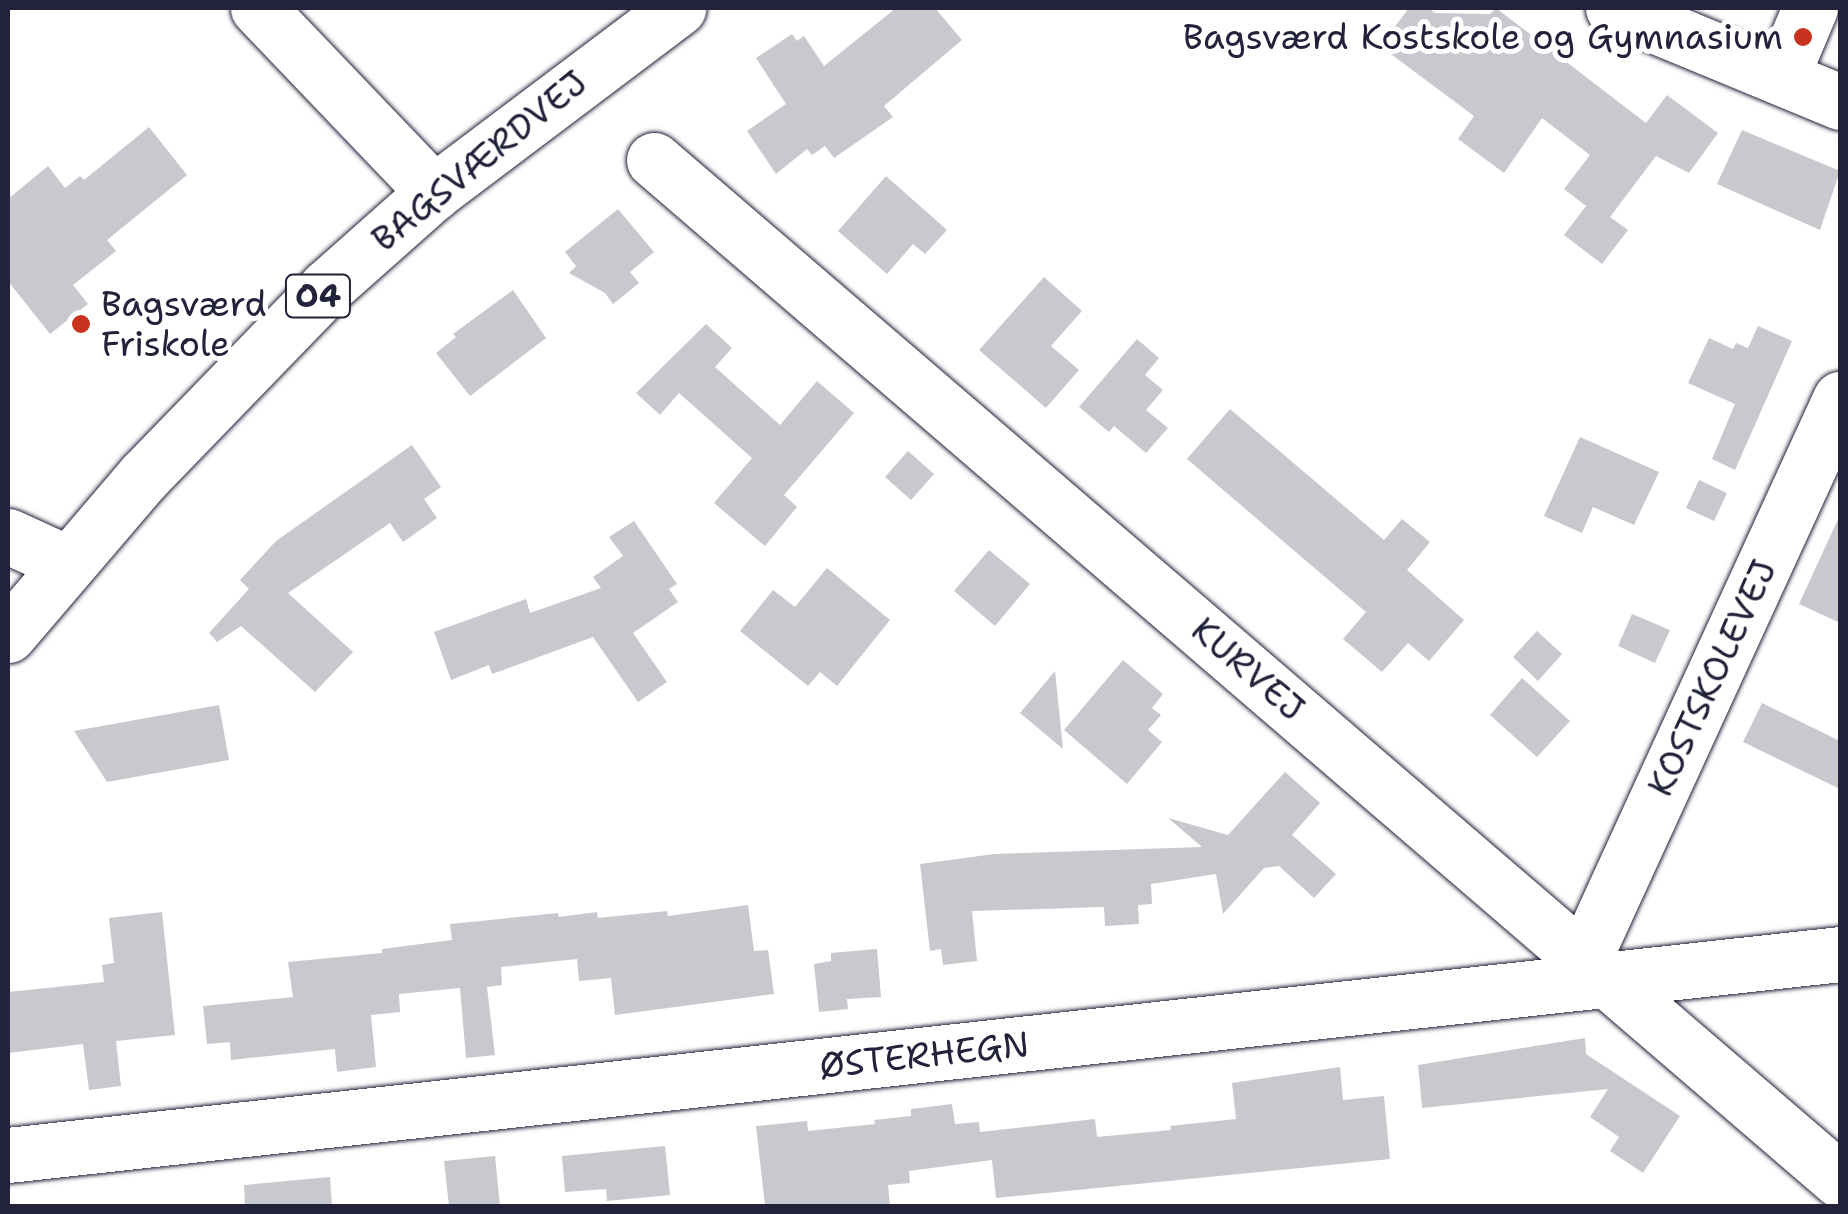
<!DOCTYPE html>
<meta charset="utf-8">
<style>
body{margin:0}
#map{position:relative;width:1848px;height:1214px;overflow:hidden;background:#fff;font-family:"Shantell Sans",sans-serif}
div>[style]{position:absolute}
.building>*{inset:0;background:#c8c8cf}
.roads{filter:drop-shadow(0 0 2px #22223b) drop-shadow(0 0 2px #22223b)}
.minor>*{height:55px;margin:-27.5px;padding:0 27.5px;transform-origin:27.5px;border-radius:27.5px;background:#fff}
.major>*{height:55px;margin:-27.5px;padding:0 27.5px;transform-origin:27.5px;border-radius:27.5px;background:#fff}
.dots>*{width:28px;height:28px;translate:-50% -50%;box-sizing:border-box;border:5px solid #fff;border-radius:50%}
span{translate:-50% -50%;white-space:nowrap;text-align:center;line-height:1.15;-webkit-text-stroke:10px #fff;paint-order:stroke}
.shield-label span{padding:2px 8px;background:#fff;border:2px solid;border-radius:8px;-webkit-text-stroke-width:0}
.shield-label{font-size:32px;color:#22223b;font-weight:700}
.poi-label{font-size:35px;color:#22223b}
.right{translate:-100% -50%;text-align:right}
.left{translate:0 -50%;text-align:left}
.street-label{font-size:35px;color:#22223b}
.frame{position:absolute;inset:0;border:10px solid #22223b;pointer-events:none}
</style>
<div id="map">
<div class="building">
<div style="clip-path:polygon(896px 8px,935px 8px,962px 40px,884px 106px,893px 117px,834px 158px,825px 146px,812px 155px,807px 149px,776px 174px,747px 131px,786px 104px,756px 58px,792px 34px,797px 41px,804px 36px,824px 66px)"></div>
<div style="clip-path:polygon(1409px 8px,1428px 8px,1435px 13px,1490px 14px,1496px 8px,1646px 123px,1667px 95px,1718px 133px,1689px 173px,1656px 156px,1610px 217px,1628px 230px,1602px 264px,1564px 235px,1586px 206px,1564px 189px,1590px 155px,1542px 118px,1504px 173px,1458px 139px,1474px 116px,1380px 46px)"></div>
<div style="clip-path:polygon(149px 127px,187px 175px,107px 240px,116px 251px,73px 285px,88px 304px,50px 334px,8px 281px,8px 199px,48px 166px,65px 188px,80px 176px,84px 180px)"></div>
<div style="clip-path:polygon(1742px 130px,1840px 171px,1820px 230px,1717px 184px)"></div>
<div style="clip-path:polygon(886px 176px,947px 230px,925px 254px,913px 244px,887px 274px,838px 231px)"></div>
<div style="clip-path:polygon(618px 209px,654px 252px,630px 272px,639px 283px,613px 304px,605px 293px,569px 273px,576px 266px,565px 252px)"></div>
<div style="clip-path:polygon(1044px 277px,1082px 311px,1051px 346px,1079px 370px,1046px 408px,979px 350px)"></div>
<div style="clip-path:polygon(513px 290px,546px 338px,470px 396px,436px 353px,456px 337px,453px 334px)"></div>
<div style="clip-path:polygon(706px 324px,732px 348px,715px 367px,780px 425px,817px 381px,854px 413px,784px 495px,797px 507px,765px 546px,714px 503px,752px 458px,679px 393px,660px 415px,636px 393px)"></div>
<div style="clip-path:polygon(1758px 326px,1792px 341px,1735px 470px,1712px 459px,1735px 404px,1688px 383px,1709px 338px,1733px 349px,1736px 343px,1748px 348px)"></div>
<div style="clip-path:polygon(1137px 339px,1159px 358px,1145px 375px,1163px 390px,1146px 410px,1168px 428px,1146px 453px,1114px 426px,1109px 432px,1079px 407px)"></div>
<div style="clip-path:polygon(1230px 409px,1384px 540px,1402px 519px,1430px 542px,1407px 570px,1464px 620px,1429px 661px,1408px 643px,1382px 672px,1343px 639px,1366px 612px,1187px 459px)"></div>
<div style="clip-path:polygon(1580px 437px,1659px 472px,1634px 525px,1593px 507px,1582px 533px,1544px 516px)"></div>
<div style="clip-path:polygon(412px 445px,441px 487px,424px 499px,437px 518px,403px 542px,390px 523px,288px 593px,353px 652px,315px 692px,241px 626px,217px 642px,209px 633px,249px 589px,240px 580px,276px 541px)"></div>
<div style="clip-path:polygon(908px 451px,934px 474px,911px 500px,885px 477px)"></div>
<div style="clip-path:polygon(1699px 480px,1727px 493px,1714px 521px,1686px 508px)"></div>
<div style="clip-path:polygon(1840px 515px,1840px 623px,1799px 604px)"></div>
<div style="clip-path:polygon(634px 521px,677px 584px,669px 589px,678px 602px,633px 633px,667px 682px,638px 702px,593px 637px,492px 674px,489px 665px,451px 680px,434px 632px,526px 599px,530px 613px,601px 588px,593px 577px,623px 556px,609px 537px)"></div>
<div style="clip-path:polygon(989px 550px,1030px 584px,995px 626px,954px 591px)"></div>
<div style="clip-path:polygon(827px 568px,890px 620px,837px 686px,820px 672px,808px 686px,740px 631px,773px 590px,795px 607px)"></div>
<div style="clip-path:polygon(1632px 614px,1670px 630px,1655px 663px,1618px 646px)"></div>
<div style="clip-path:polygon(1537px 631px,1562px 654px,1538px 681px,1513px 657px)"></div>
<div style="clip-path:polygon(1123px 660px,1163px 694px,1152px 708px,1161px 715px,1148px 730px,1162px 742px,1127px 784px,1064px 730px)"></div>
<div style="clip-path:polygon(1055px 671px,1063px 749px,1020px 713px)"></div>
<div style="clip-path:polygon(1522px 678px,1570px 721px,1537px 757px,1490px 715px)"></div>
<div style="clip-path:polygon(1762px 703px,1840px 741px,1840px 789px,1743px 742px)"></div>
<div style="clip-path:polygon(219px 705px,229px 760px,107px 782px,74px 731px)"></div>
<div style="clip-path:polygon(1285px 772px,1320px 803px,1292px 835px,1336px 874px,1314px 898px,1279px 866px,1264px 868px,1223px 914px,1216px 874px,1151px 884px,1152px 904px,1138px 905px,1139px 924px,1105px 926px,1104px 907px,972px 911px,977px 961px,943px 965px,941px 949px,930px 951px,920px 864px,994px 854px,1202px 847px,1168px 818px,1228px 835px)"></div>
<div style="clip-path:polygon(748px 905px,754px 951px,768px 950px,774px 994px,615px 1015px,611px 978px,579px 981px,577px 959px,501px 967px,502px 985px,487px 987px,495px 1055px,466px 1058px,460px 988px,399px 994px,400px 1012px,371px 1015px,376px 1067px,337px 1072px,335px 1049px,231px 1060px,230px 1042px,207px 1044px,203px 1006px,293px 997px,288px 962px,382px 953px,382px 949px,452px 940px,450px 924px,558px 913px,559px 917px,597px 912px,598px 918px,667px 911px,668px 916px)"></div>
<div style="clip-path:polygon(162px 912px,175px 1035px,116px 1041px,121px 1086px,89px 1090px,83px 1044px,8px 1053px,8px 992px,104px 982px,102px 965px,114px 963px,109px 918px)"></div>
<div style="clip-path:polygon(877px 949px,881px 997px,847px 999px,848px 1009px,819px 1012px,814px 964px,831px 961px,831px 953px)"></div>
<div style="clip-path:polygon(1585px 1038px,1586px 1054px,1680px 1116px,1643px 1173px,1610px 1151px,1619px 1137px,1590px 1117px,1608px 1089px,1422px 1108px,1418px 1065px)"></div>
<div style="clip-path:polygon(1340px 1067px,1343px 1100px,1384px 1096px,1390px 1159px,996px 1198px,992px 1160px,909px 1171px,910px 1183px,888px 1185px,890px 1206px,765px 1206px,756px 1126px,807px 1121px,808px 1131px,875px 1124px,874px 1120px,911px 1116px,911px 1109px,952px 1104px,955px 1124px,979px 1122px,980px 1132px,1095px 1119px,1097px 1137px,1171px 1130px,1170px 1126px,1236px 1119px,1232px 1083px)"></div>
<div style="clip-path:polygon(665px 1146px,670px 1195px,607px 1201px,606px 1189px,565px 1192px,562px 1156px)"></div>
<div style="clip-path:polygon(495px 1156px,500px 1206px,449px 1206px,444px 1161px)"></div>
<div style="clip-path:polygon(330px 1177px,332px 1206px,245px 1206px,244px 1185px)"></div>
</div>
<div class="roads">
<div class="minor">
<div style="left:258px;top:8px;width:255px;rotate:46.3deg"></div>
<div style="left:1613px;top:8px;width:246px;rotate:22.5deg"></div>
<div style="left:1781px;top:77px;width:75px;rotate:-67.2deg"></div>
<div style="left:654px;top:160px;width:1564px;rotate:40.7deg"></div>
<div style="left:8px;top:536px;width:65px;rotate:24.6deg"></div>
<div style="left:1584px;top:958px;width:615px;rotate:-65.39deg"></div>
<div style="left:8px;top:1155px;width:1843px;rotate:-6.26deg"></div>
</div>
<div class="major">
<div style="left:8px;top:635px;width:209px;rotate:-49.5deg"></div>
<div style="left:144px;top:476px;width:263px;rotate:-45.9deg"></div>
<div style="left:327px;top:287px;width:143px;rotate:-41.6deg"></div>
<div style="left:434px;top:192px;width:306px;rotate:-37deg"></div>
</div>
</div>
<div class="dots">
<div style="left:1803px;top:37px;background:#c8321e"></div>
<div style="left:81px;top:324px;background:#c8321e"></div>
</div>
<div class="shield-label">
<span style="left:318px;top:296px">O4</span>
</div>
<div class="poi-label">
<span class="right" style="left:1783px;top:37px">Bagsværd Kostskole og Gymnasium</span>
<span class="left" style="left:101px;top:324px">Bagsværd<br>Friskole</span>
</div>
<div class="street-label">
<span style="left:479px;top:161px;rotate:-39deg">BAGSVÆRDVEJ</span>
<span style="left:1248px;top:669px;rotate:41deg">KURVEJ</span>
<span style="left:1712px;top:678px;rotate:-65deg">KOSTSKOLEVEJ</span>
<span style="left:924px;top:1055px;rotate:-6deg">ØSTERHEGN</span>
</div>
<div class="frame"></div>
</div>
